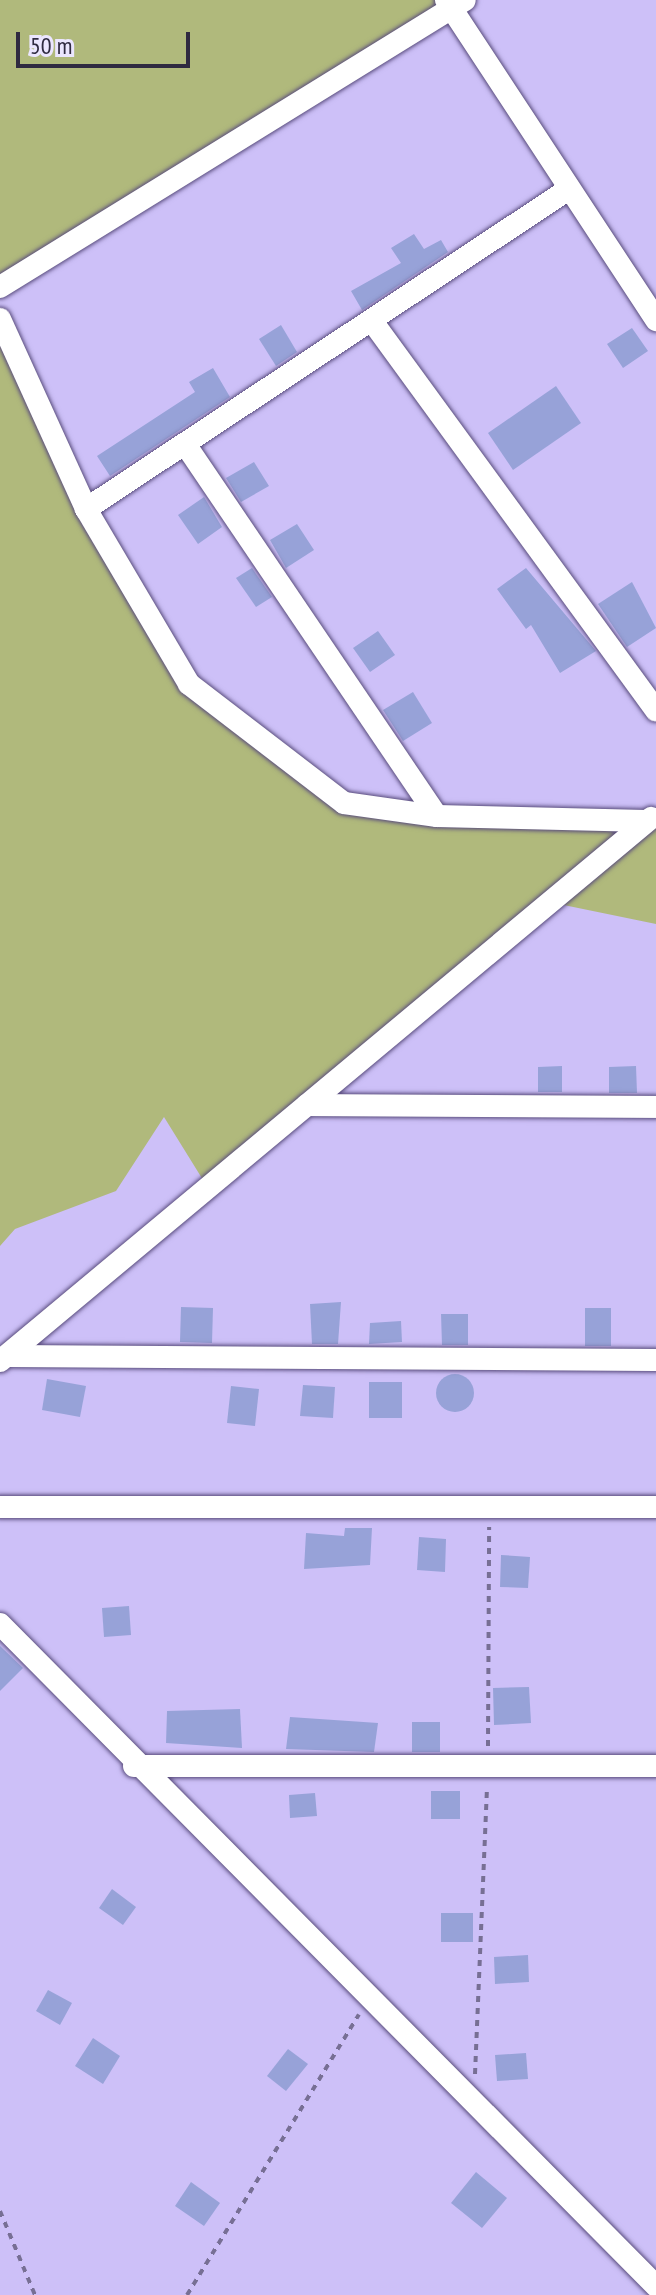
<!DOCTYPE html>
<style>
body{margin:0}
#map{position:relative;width:656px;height:2295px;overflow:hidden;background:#cdc0f8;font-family:"PT Sans Narrow",sans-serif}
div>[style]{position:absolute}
.green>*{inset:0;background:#b0b97c}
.building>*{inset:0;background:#97a2d8}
.round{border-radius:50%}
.path>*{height:4px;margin-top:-2px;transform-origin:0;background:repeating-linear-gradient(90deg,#776f94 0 6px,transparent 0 12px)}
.roads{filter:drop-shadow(0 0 2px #594c7d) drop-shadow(0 0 2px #594c7d)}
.minor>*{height:22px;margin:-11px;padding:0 11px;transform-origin:11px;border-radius:11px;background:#fff}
span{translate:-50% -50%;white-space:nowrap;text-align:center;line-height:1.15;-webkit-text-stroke:7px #ebe6fe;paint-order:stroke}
.scale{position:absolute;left:16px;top:32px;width:174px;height:36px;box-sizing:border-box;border:4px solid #2f2a40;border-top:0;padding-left:10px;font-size:24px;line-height:28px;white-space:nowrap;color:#2f2a40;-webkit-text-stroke:6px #ebe6fe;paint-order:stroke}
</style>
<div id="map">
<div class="green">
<div style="clip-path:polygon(0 0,465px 0,0 287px)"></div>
<div style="clip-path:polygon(0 319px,189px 684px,344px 803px,656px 816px,656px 924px,549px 902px,208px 1188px,164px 1117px,116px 1191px,15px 1229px,0 1246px)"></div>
</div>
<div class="building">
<div style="clip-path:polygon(414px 234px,424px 249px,441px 240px,448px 252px,362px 310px,351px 291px,401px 263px,391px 248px)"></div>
<div style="clip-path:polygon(281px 325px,297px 352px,276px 366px,259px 339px)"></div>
<div style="clip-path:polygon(632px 328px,648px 351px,623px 368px,607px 344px)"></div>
<div style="clip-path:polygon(213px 368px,230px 397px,110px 476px,97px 456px,195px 392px,189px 382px)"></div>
<div style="clip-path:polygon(556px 386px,581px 423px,513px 470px,488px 433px)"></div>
<div style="clip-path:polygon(254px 462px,269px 486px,241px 502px,226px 478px)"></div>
<div style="clip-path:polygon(204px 497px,222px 527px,198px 544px,178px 515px)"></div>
<div style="clip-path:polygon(297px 524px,314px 550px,286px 568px,270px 540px)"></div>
<div style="clip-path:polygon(252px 568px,272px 597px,256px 607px,236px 578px)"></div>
<div style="clip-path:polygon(526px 568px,596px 651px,560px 673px,531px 625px,526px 629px,497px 589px)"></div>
<div style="clip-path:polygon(632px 582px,656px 628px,627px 647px,598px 604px)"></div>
<div style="clip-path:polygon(378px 631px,395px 655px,370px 672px,353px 648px)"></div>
<div style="clip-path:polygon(413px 692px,432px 723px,403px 741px,383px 710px)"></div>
<div style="clip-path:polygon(562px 1066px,562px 1092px,538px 1092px,538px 1067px)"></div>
<div style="clip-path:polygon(636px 1066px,637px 1093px,609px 1093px,609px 1067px)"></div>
<div style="clip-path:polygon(341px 1302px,338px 1344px,312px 1344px,310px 1304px)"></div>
<div style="clip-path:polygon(181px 1307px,213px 1308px,212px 1343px,180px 1342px)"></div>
<div style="clip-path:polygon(585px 1308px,611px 1308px,611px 1346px,585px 1346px)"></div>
<div style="clip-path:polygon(441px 1314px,468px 1314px,468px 1345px,442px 1345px)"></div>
<div style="clip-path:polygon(401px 1321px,402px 1342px,369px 1344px,370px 1323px)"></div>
<div class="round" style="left:436px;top:1374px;width:38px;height:38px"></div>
<div style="clip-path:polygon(47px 1379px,86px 1386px,80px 1417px,42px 1410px)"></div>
<div style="clip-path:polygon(369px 1382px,402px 1382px,402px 1418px,369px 1418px)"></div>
<div style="clip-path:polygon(303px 1385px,335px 1387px,333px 1418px,300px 1416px)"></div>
<div style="clip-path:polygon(231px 1386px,259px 1389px,255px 1426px,227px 1423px)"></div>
<div style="clip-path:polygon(345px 1528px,372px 1528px,370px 1565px,304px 1569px,306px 1533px,344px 1536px)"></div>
<div style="clip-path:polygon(419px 1537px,446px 1539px,445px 1572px,417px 1570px)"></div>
<div style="clip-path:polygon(501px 1555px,530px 1557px,528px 1588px,500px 1587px)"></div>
<div style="clip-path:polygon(129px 1606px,131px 1635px,104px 1637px,102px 1608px)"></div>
<div style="clip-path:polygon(0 1646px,23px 1668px,0 1691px)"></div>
<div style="clip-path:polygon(529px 1687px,531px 1723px,494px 1725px,493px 1688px)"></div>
<div style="clip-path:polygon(240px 1709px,242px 1748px,166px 1743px,167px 1711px)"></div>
<div style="clip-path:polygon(290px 1717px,378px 1723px,374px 1752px,286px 1749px)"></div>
<div style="clip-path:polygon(412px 1722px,440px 1722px,440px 1752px,412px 1752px)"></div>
<div style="clip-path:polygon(431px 1791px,460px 1791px,460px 1819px,431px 1819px)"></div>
<div style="clip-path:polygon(315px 1793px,317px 1816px,290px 1818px,289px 1795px)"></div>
<div style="clip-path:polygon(112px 1889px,136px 1907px,123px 1925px,99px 1908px)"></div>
<div style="clip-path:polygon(441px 1913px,473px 1913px,473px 1942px,441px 1942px)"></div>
<div style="clip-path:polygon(528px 1955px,529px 1982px,495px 1984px,494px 1957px)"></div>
<div style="clip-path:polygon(48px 1990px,72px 2003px,60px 2025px,36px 2011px)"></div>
<div style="clip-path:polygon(93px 2038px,120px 2056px,103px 2084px,75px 2066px)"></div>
<div style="clip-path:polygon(288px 2049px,308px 2064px,286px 2091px,267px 2076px)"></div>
<div style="clip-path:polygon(526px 2053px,528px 2079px,497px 2081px,495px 2055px)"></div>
<div style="clip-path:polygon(476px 2172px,507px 2198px,482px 2228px,451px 2203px)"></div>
<div style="clip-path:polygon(191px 2182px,220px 2203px,204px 2226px,175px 2206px)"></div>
</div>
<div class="path">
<div style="left:488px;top:1746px;width:219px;rotate:-89.7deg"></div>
<div style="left:475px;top:2074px;width:287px;rotate:-87.6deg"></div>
<div style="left:0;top:2211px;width:91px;rotate:67.4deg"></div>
<div style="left:187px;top:2295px;width:329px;rotate:-58.5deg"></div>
</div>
<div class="roads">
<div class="minor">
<div style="left:446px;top:0;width:383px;rotate:56.7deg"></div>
<div style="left:0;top:287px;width:546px;rotate:-31.68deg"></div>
<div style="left:0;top:319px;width:209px;rotate:65.6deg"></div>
<div style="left:86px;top:509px;width:203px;rotate:59.5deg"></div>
<div style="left:189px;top:684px;width:195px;rotate:37.5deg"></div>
<div style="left:344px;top:803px;width:94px;rotate:8deg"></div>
<div style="left:437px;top:816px;width:209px;rotate:1.4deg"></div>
<div style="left:372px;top:321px;width:482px;rotate:53.9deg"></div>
<div style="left:185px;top:444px;width:449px;rotate:55.9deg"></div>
<div style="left:86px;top:509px;width:579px;rotate:-33.53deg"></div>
<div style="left:307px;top:1105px;width:349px;rotate:0.3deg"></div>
<div style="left:7px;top:1356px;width:649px;rotate:0.35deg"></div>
<div style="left:0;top:1361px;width:848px;rotate:-39.83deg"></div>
<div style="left:0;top:1507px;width:656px"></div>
<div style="left:0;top:1624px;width:932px;rotate:45.26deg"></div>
<div style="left:134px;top:1766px;width:522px"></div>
</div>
</div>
<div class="scale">50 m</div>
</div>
